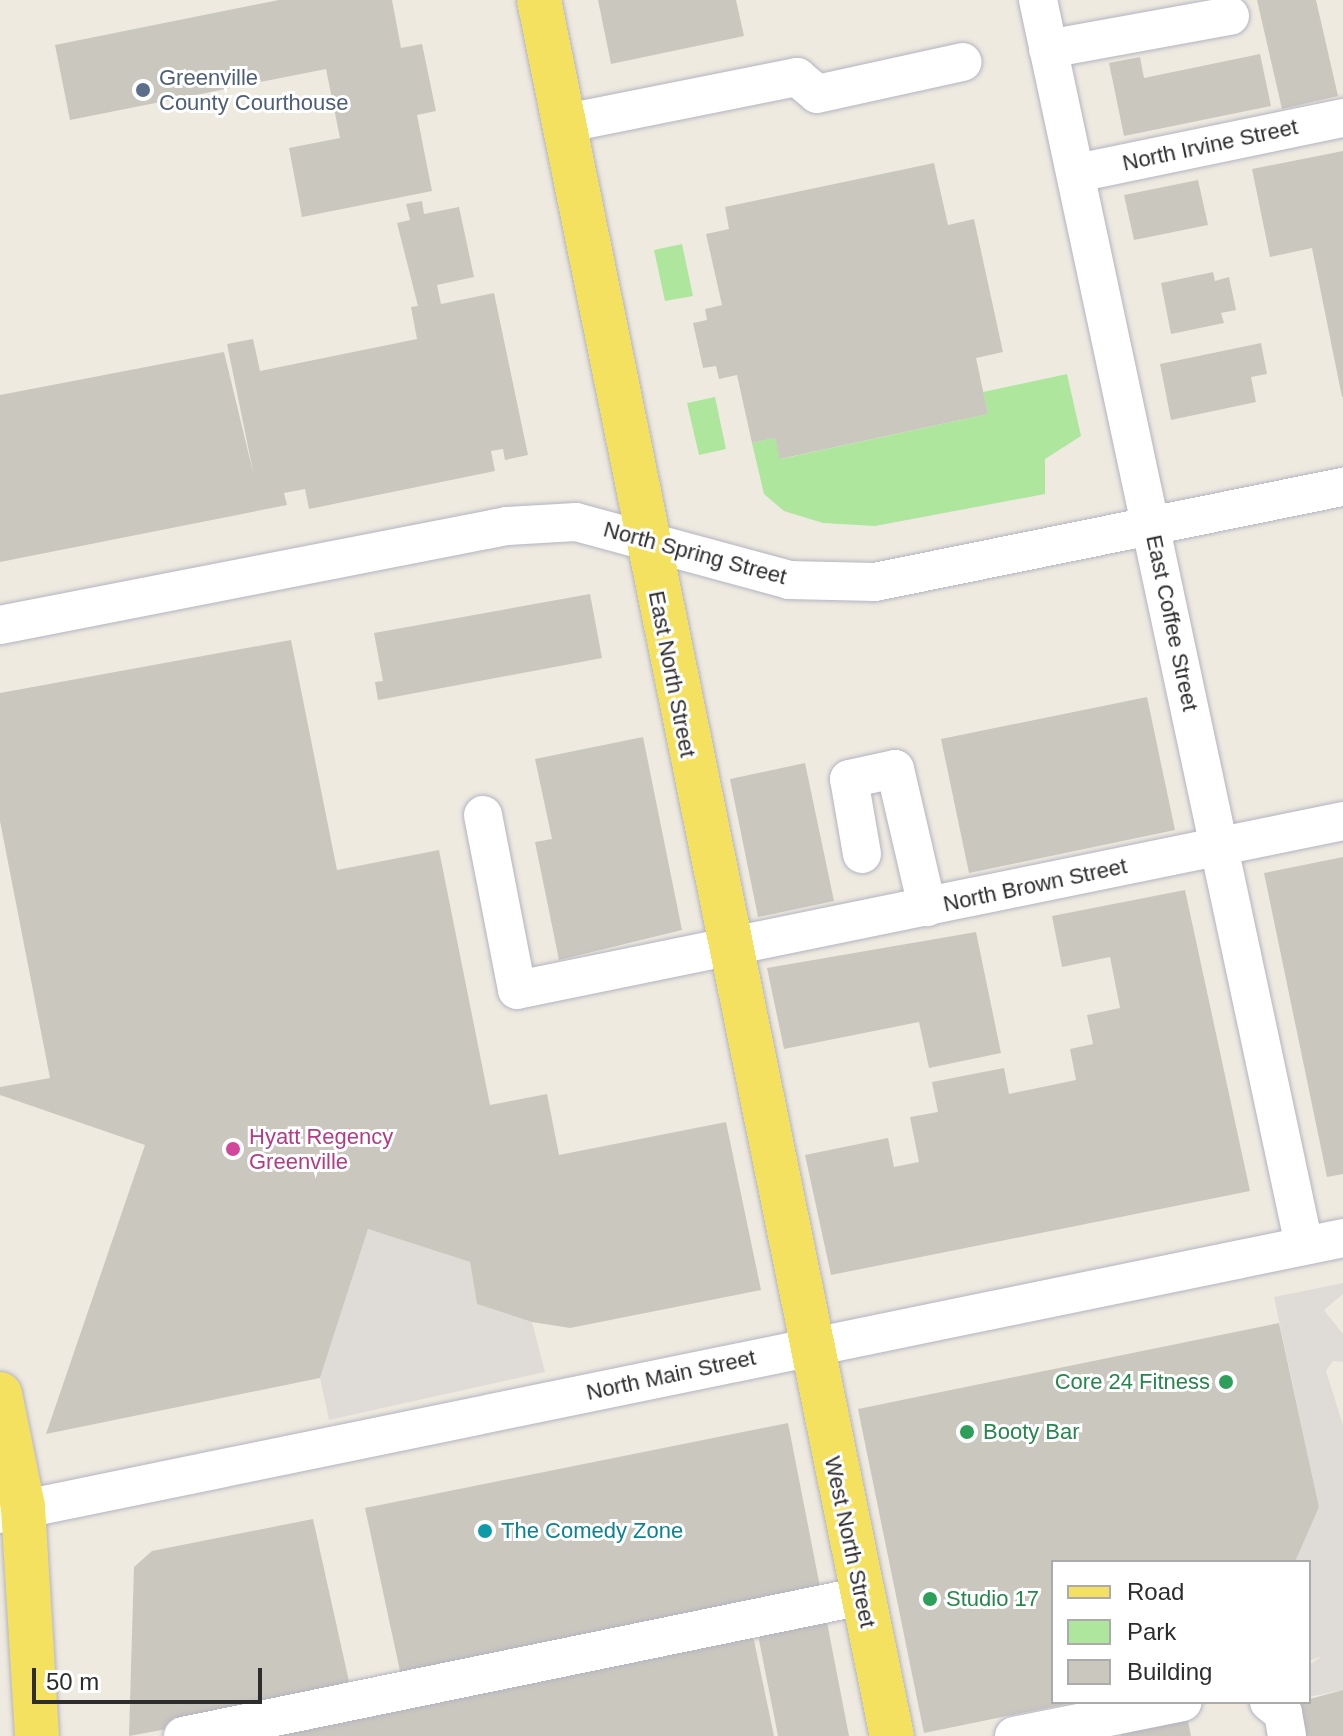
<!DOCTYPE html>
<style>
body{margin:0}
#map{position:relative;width:1343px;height:1736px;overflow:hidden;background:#efeae0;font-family:Arial,sans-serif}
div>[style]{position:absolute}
.green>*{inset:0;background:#ade69c}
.plaza>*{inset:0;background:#dfdcd7}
.building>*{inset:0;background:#cac7bf}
.roads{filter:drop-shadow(0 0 2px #b3b4c1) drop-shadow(0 0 2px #b3b4c1)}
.minor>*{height:38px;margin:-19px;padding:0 19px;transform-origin:19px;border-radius:19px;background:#fff}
.major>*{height:44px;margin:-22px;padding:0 22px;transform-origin:22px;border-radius:22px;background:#f4e15f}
.dots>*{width:22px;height:22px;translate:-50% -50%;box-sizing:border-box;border:4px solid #fff;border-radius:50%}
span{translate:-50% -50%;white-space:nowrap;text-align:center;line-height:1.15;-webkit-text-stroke:6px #fff;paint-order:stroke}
.service-label{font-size:22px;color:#4e5e75}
.left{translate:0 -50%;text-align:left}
.street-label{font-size:22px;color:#2d2d2d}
.hotel-label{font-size:22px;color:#b23c85}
.leisure-label{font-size:22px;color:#27864d}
.right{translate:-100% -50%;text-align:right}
.culture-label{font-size:22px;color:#0d838f}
.legend{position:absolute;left:1051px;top:1560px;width:260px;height:144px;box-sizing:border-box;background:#fff;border:2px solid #ababab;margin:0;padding:10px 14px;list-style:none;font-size:24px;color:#2d2d2d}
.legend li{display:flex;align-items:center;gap:16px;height:40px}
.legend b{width:40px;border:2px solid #ababab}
.scale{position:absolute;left:32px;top:1668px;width:230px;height:36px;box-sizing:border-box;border:4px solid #2d2d2d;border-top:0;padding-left:10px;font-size:24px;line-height:28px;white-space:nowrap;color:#2d2d2d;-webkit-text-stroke:6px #fff;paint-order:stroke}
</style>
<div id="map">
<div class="green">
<div style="clip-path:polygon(682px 244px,693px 296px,665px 301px,654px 250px)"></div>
<div style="clip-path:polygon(1067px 374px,1081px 436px,1045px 459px,1045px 494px,875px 526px,823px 523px,784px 511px,764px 494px,752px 443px,775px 438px,781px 459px,988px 414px,983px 392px)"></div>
<div style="clip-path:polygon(715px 397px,726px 449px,699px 455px,687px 403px)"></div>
</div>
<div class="plaza">
<div style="clip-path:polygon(368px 1229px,470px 1262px,477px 1304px,532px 1322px,545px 1372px,329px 1420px,320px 1378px)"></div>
<div style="clip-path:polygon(1343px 1283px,1343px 1294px,1324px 1310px,1343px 1334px,1343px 1362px,1333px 1361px,1326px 1371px,1343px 1425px,1343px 1690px,1309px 1697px,1309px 1665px,1322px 1656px,1309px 1661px,1309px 1562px,1295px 1562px,1319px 1507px,1274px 1297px)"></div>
</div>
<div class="building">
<div style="clip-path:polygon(279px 0,392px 0,401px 48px,422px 44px,436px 111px,417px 115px,432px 191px,302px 217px,289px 148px,340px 138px,326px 69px,70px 120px,55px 45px)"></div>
<div style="clip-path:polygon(598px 0,736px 0,744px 36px,611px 64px)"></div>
<div style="clip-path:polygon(1257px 0,1316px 0,1338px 96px,1282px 109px)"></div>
<div style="clip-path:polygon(1260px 54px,1271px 106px,1124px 136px,1109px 63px,1140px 57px,1144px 78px)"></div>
<div style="clip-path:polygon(1343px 151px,1343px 397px,1342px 397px,1312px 248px,1270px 257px,1252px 169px)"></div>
<div style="clip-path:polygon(934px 163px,948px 225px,974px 219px,1003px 352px,976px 358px,988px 414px,780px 459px,775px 438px,752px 443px,737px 375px,719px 379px,716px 366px,703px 368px,693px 323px,707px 320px,705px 309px,722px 305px,706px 234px,729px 229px,725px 207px)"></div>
<div style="clip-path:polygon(1198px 180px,1208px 225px,1134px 240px,1124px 195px)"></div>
<div style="clip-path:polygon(422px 201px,424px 214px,459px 207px,474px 277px,437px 285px,441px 304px,494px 293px,528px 455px,505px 460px,503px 449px,491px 451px,495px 471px,309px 509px,305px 489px,284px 493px,287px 505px,0 562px,0 395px,224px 352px,254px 476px,227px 344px,253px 339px,260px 371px,417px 339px,411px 307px,418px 306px,397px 223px,410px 220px,406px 204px)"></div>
<div style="clip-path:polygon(1213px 272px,1215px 281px,1229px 277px,1236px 310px,1221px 313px,1224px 323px,1171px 334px,1161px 283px)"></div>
<div style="clip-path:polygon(1261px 343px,1267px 374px,1251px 377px,1256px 402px,1171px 420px,1160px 364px)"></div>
<div style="clip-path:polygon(590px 594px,602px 658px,378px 700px,375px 682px,383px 681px,374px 633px)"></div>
<div style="clip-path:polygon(291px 640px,337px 870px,439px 850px,490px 1105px,547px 1094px,559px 1155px,726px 1122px,761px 1290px,570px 1328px,532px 1322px,477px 1304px,470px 1262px,368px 1229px,320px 1378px,46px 1434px,145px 1145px,0 1095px,0 1087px,50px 1078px,0 821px,0 693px)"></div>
<div style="clip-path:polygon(1147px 697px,1175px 830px,969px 873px,941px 739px)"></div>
<div style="clip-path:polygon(643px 737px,682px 930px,559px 960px,535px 842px,552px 839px,535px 759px)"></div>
<div style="clip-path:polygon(805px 763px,834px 901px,758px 917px,730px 779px)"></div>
<div style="clip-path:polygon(1343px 857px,1343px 1174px,1327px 1177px,1264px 873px)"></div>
<div style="clip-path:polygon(1185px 890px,1250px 1191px,831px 1275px,805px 1155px,888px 1138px,894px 1167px,919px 1162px,910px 1117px,938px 1112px,932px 1082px,1004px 1068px,1009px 1094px,1076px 1080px,1070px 1049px,1093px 1044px,1087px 1015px,1120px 1008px,1110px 957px,1062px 967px,1052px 916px)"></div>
<div style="clip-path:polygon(976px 932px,1001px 1053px,929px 1068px,919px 1022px,784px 1049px,767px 968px)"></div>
<div style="clip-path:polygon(1279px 1323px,1319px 1507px,1295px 1562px,1053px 1562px,1053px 1702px,1071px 1703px,924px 1733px,858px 1409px)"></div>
<div style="clip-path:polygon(788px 1423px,822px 1597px,403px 1685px,365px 1508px)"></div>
<div style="clip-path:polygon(313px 1519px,352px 1695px,129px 1736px,134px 1567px,152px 1551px)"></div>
<div style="clip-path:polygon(825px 1612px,849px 1736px,778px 1736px,756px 1625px)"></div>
<div style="clip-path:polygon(751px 1626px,774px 1736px,235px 1736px)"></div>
<div style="clip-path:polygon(1343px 1690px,1343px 1736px,1306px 1736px,1299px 1702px)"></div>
<div style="clip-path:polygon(1187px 1716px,1191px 1736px,1121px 1736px,1120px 1729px)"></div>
</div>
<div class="roads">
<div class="minor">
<div style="left:1038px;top:0;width:1273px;rotate:77.94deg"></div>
<div style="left:1048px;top:49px;width:185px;rotate:-10.3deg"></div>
<div style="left:562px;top:124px;width:240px;rotate:-11.3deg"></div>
<div style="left:797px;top:77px;width:26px;rotate:40deg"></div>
<div style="left:817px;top:94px;width:149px;rotate:-12.4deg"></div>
<div style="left:1077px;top:173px;width:272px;rotate:-11.7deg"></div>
<div style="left:0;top:625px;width:517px;rotate:-11.05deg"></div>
<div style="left:507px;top:526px;width:69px;rotate:-3.3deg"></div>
<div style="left:576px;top:522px;width:221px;rotate:15.2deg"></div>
<div style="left:789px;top:580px;width:86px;rotate:1.3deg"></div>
<div style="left:875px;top:582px;width:478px;rotate:-11.5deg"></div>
<div style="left:483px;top:815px;width:178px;rotate:79deg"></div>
<div style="left:517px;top:990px;width:843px;rotate:-11.56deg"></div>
<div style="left:862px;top:854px;width:76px;rotate:-99.8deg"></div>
<div style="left:849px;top:779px;width:47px;rotate:-12.3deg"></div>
<div style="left:895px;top:769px;width:142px;rotate:76.9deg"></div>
<div style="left:0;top:1514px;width:1371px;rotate:-11.61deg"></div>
<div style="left:1269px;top:1702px;width:18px;rotate:38deg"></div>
<div style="left:1283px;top:1713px;width:23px;rotate:80deg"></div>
<div style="left:183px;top:1736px;width:693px;rotate:-11.65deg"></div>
<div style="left:1014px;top:1736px;width:172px;rotate:-11.4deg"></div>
</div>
<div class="major">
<div style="left:539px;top:0;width:1772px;rotate:78.51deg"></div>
<div style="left:0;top:1394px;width:115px;rotate:78.5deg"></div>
<div style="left:23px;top:1507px;width:229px;rotate:86.5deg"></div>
</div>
</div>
<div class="dots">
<div style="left:143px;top:90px;background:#5c6f8a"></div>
<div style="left:233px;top:1149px;background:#d1479c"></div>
<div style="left:1226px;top:1382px;background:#2e9e5b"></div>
<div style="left:967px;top:1432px;background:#2e9e5b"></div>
<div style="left:485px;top:1531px;background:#0f9aa8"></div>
<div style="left:930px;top:1599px;background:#2e9e5b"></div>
</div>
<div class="service-label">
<span class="left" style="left:159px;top:90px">Greenville<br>County Courthouse</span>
</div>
<div class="street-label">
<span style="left:1210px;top:145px;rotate:-12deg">North Irvine Street</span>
<span style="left:695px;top:553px;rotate:15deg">North Spring Street</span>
<span style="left:1172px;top:623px;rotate:78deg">East Coffee Street</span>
<span style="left:672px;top:674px;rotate:79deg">East North Street</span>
<span style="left:1035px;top:885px;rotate:-12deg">North Brown Street</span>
<span style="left:671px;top:1375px;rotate:-12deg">North Main Street</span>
<span style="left:850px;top:1542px;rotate:78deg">West North Street</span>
</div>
<div class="hotel-label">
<span class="left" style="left:249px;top:1149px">Hyatt Regency<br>Greenville</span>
</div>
<div class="leisure-label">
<span class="right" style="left:1210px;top:1382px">Core 24 Fitness</span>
<span class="left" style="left:983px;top:1432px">Booty Bar</span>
<span class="left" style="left:946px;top:1599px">Studio 17</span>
</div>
<div class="culture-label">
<span class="left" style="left:501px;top:1531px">The Comedy Zone</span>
</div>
<ul class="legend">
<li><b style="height:10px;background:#f4e15f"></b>Road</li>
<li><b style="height:22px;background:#ade69c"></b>Park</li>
<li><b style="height:22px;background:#cac7bf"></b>Building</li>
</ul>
<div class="scale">50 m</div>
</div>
